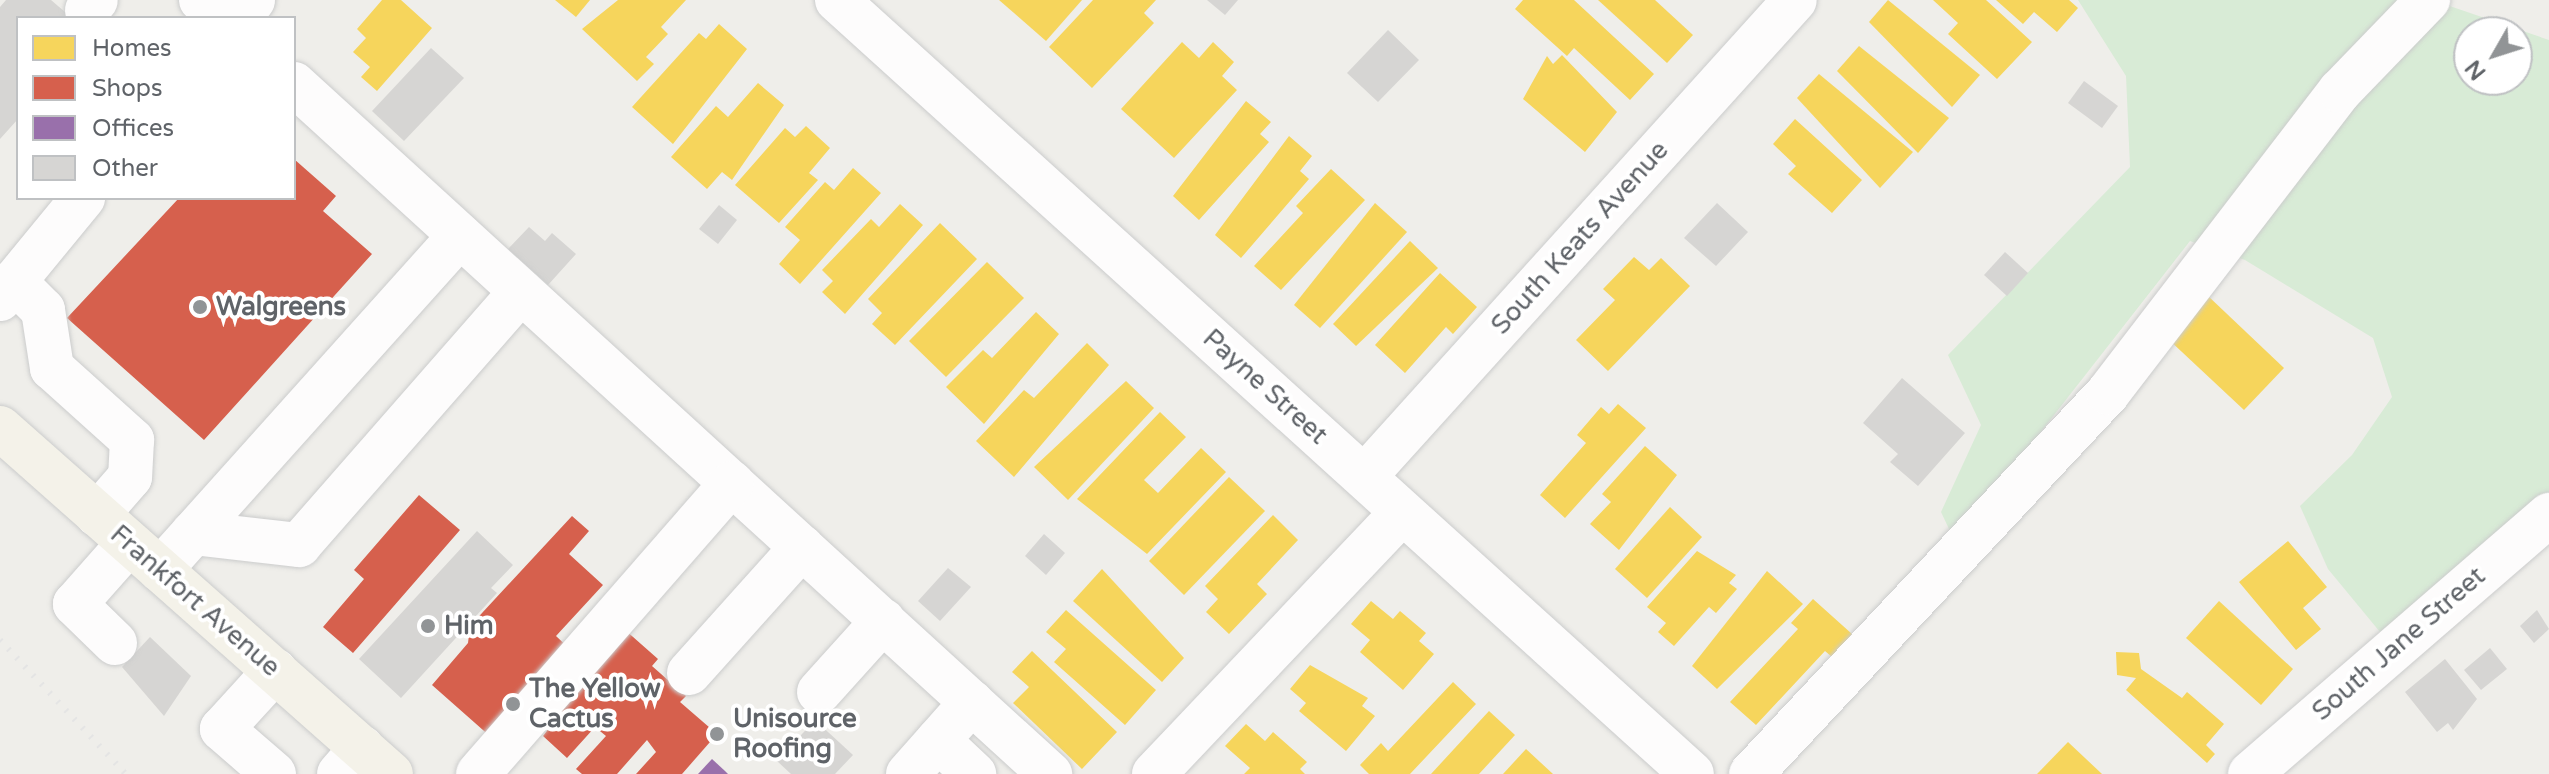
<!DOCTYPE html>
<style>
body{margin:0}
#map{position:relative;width:2549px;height:774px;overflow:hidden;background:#efeeea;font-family:"Varela Round",sans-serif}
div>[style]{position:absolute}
.green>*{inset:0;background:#d8ebd6}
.homes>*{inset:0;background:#f6d55c}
.shops>*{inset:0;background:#d6604d}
.offices>*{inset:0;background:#9970ab}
.building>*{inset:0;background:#d6d5d3}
.roads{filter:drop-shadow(0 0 2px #cbcccc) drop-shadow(0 0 2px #cbcccc)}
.minor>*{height:44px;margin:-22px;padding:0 22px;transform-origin:22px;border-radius:22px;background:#fdfcfc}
.major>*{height:44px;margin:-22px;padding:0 22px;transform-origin:22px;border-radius:22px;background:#f4f2e9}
.rail>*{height:6px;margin-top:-3px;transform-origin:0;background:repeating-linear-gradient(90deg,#e4e4e4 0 2px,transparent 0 12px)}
.dots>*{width:22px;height:22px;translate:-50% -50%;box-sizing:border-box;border:4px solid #fff;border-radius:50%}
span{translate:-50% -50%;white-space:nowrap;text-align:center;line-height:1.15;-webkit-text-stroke:8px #fff;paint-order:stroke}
.street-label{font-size:26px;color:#5f6368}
.poi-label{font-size:26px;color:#5f6368;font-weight:700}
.left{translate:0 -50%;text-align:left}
.legend{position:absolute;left:16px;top:16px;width:280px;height:184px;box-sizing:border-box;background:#fff;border:2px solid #bfc1c3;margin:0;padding:10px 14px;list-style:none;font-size:24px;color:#5f6368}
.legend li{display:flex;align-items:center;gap:16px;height:40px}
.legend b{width:40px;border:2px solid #bfc1c3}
.north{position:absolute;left:2453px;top:16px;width:80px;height:80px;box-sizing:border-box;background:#fff;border:2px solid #bfc1c3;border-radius:50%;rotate:231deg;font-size:22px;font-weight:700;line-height:32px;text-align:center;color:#5f6368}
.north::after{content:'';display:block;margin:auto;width:28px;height:36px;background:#919496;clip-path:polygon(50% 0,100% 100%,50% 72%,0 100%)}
</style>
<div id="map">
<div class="green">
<div style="clip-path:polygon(evenodd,2078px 0,2432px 0,2549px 40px,2549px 495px,2380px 632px,2328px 569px,2300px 506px,2352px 455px,2392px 397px,2373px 338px,2245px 260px,2190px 241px,1962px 533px,1950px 531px,1941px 512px,1981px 425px,1948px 355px,2130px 167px,2126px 76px,2078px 0,2469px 32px,2517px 32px,2517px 80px,2469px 80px,2469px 32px)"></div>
</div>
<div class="homes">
<div style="clip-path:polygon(382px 0,401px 0,432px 28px,377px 91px,361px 77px,370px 67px,353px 52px,366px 38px,357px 29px)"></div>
<div style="clip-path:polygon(555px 0,590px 0,576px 17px)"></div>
<div style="clip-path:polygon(618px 0,686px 0,661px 27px,668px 34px,646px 57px,654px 64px,637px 81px,582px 29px)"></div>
<div style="clip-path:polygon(999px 0,1082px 0,1046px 41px)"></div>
<div style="clip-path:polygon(1093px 0,1156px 0,1144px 13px,1154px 23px,1092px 88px,1049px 47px)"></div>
<div style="clip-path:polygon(1523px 0,1574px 0,1654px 74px,1630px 100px,1574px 48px,1567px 56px,1515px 9px)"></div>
<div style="clip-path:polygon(1598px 0,1655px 0,1693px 35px,1667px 63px)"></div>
<div style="clip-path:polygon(1888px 0,1980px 75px,1952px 107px,1869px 22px)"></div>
<div style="clip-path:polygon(1933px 0,1986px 0,2032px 42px,1997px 79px,1948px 34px,1958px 23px)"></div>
<div style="clip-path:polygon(1996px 0,2069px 0,2078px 8px,2057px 32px,2034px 12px,2023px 24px)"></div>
<div style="clip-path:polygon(719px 24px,747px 49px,673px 144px,632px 107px,699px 33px,706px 39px)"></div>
<div style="clip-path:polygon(1182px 42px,1199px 58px,1213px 42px,1234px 62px,1222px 76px,1237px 90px,1174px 158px,1121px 109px)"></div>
<div style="clip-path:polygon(1859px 46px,1949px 118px,1918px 153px,1837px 71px)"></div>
<div style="clip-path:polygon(1562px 55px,1617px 112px,1585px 152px,1523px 99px,1547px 56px,1553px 64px)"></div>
<div style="clip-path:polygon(1819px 74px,1913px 152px,1880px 188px,1797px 98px)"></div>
<div style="clip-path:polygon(758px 83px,784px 105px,732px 180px,722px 172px,707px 189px,671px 157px,716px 106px,728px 117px)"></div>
<div style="clip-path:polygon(1246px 101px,1271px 122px,1260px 134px,1269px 142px,1199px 220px,1173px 196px)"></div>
<div style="clip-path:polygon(1795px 119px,1862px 180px,1832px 213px,1788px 174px,1796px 166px,1773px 144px)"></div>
<div style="clip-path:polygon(806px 126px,830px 148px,809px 173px,818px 180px,779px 223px,735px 185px,785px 128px,795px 137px)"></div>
<div style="clip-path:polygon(1289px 136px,1312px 156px,1300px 171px,1309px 179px,1241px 258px,1215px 235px)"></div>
<div style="clip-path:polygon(853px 168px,881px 193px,800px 284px,779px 264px,800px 240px,785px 227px,825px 182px,834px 190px)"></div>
<div style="clip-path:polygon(1331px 169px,1365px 200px,1281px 290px,1254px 266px,1303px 213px,1296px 206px)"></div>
<div style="clip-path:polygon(1375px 203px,1407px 232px,1320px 328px,1294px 305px)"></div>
<div style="clip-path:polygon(900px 204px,923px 225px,845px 314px,822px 292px,833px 281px,822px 270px,871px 219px,879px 227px)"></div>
<div style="clip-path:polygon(940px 223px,977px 259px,895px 345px,872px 324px,882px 313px,868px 299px)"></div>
<div style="clip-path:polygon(1410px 241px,1438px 268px,1356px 346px,1333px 324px)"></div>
<div style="clip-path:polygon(1634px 257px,1649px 270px,1661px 258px,1690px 286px,1608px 371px,1576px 340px,1615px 300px,1603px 289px)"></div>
<div style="clip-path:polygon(987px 262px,1024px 298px,946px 377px,909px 341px)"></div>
<div style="clip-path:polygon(1440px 273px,1477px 307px,1453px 334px,1446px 327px,1405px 373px,1375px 345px)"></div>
<div style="clip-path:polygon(2207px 295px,2284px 368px,2244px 410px,2167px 338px)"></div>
<div style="clip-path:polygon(1036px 312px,1059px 334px,984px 424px,946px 387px,983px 350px,992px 358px)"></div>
<div style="clip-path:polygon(1087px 343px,1109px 365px,1014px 477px,976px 441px,1024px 390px,1034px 398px)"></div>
<div style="clip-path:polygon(1126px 381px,1154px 408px,1068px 500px,1034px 467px)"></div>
<div style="clip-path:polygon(1618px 404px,1646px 428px,1565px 518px,1540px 495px,1586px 443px,1577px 435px,1601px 407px,1609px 414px)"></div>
<div style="clip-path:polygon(1160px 412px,1186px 437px,1144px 480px,1158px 493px,1201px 448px,1226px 472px,1147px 554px,1077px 499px)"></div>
<div style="clip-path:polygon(1645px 446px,1677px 475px,1619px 550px,1590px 524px,1611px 502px,1602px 494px)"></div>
<div style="clip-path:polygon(1229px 477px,1265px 511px,1184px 595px,1149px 561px)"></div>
<div style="clip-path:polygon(1670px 507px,1702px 537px,1647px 598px,1615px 569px)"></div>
<div style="clip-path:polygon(1273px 515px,1298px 540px,1257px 584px,1267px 594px,1229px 634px,1206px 612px,1218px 599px,1205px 586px)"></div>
<div style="clip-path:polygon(2288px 541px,2327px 587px,2303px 608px,2321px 629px,2296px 650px,2239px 582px)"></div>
<div style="clip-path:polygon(1697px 551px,1736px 575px,1729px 583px,1737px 589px,1716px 613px,1709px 607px,1674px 646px,1658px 632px,1666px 623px,1647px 607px)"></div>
<div style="clip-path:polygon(1102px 569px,1184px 658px,1162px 682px,1073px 601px)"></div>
<div style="clip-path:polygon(1767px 571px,1803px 604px,1717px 689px,1692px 666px)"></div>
<div style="clip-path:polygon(1813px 599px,1852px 634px,1832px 657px,1825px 651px,1756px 725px,1730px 702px,1798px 629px,1791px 623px)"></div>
<div style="clip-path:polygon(1371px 601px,1393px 619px,1400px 611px,1426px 633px,1419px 641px,1434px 654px,1403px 690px,1360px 652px,1370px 640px,1351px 624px)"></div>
<div style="clip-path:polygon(2219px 601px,2293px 669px,2261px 705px,2186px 638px)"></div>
<div style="clip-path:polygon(1066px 610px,1156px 690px,1125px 725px,1054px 662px,1066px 649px,1046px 632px)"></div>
<div style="clip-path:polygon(1032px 651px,1117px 732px,1082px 769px,1013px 703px,1029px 687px,1012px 672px)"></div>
<div style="clip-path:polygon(2116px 652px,2139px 653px,2141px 669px,2182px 698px,2187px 692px,2224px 724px,2206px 745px,2215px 754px,2207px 763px,2126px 690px,2136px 678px,2117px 675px)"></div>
<div style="clip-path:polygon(1310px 665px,1368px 698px,1362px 706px,1375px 716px,1346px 751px,1299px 711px,1306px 703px,1290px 689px)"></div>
<div style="clip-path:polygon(1453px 682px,1476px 704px,1410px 774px,1369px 774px,1360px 765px,1381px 743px,1388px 751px)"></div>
<div style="clip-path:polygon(1489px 711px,1515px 735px,1479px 774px,1431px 774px)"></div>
<div style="clip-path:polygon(1246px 724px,1265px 741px,1273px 732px,1307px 762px,1300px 769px,1305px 774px,1244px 774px,1250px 768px,1225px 746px)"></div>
<div style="clip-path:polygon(2068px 742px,2102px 774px,2037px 774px)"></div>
<div style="clip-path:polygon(1526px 749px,1553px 774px,1503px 774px)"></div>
</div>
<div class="shops">
<div style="clip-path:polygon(294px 159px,336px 196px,323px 211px,372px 254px,204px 440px,67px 318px,179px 198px,294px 198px)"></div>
<div style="clip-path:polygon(419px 495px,460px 530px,353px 653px,323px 627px,364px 579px,354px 570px)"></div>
<div style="clip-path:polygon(572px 516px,589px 531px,569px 554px,603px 585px,556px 636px,574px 653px,492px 738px,432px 685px,468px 643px,470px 626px)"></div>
<div style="clip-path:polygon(624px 629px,658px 659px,652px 666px,686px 696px,680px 702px,717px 734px,682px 774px,636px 774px,656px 752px,647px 740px,617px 774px,582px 774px,576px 769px,606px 736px,595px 727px,567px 758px,543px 736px)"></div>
</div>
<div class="offices">
<div style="clip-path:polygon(712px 759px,725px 771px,728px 774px,698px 774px)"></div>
</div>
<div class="building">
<div style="clip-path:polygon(6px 0,51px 0,72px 18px,18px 18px,18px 119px,0 139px,0 7px)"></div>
<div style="clip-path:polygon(1207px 0,1238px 0,1225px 15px)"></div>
<div style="clip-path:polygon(1388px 30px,1419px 60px,1378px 102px,1347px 73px)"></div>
<div style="clip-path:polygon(431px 48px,464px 78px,404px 141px,372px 111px)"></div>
<div style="clip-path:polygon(2084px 81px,2118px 106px,2102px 128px,2068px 103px)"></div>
<div style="clip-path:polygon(1717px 203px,1748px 232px,1716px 266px,1684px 238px)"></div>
<div style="clip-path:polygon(719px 205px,737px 220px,718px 244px,699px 229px)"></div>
<div style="clip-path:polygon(529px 227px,545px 241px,552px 233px,576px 254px,548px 285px,508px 249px)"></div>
<div style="clip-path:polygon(2005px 252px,2028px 273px,2007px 296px,1984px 275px)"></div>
<div style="clip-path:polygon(1902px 378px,1965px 433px,1918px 486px,1890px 462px,1898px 454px,1863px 423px)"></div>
<div style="clip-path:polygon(477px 531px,513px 565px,491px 588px,497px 593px,401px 698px,359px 659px)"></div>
<div style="clip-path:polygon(1044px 534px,1065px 553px,1046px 575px,1025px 556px)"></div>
<div style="clip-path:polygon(948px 568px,971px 587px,940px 621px,918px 601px)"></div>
<div style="clip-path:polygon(2537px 610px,2549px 629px,2534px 643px,2520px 626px)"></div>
<div style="clip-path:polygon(150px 637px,191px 676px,164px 716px,122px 667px)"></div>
<div style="clip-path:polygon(2490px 648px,2507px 669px,2481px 690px,2464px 670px)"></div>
<div style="clip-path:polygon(2445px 659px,2477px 699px,2453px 730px,2448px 723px,2437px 732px,2405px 692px)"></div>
<div style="clip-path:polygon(815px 720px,853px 755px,835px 774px,791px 774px,777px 761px)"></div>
</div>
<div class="roads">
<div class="minor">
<div style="left:201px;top:0;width:28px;rotate:41deg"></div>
<div style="left:837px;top:0;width:1153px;rotate:42.15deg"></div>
<div style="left:87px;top:10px;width:13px;rotate:-48deg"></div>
<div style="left:237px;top:18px;width:24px;rotate:-48deg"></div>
<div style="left:294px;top:84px;width:1024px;rotate:42.39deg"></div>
<div style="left:14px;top:281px;width:41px;rotate:45deg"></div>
<div style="left:43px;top:310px;width:59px;rotate:81.2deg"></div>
<div style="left:52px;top:368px;width:108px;rotate:42deg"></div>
<div style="left:132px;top:440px;width:37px;rotate:93deg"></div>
<div style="left:130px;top:477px;width:50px;rotate:131deg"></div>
<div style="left:0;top:299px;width:131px;rotate:-50.6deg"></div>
<div style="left:1365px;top:476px;width:641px;rotate:-47.91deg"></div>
<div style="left:193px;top:533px;width:107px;rotate:6.5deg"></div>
<div style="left:299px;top:545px;width:337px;rotate:-48.8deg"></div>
<div style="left:160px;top:570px;width:449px;rotate:-48.1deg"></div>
<div style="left:115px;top:643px;width:56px;rotate:-135.7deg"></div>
<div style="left:75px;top:604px;width:81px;rotate:-48.5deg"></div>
<div style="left:689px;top:673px;width:169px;rotate:-48.1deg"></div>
<div style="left:819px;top:692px;width:96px;rotate:-48deg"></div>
<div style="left:938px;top:740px;width:50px;rotate:43.4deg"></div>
<div style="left:274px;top:774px;width:69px;rotate:-139.1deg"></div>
<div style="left:222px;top:729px;width:79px;rotate:-47.6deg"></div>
<div style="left:339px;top:774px;width:35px;rotate:-49deg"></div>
<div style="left:478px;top:774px;width:386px;rotate:-48.9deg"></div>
<div style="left:908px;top:774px;width:96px;rotate:-48.4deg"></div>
<div style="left:1154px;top:774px;width:356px;rotate:-46.5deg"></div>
<div style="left:1751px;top:774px;width:522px;rotate:-46.86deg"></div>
<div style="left:2108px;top:393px;width:381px;rotate:-52.5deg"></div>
<div style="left:2340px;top:91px;width:127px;rotate:-46deg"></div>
<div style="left:2250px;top:774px;width:396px;rotate:-40.9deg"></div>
</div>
<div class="major">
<div style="left:0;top:428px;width:522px;rotate:41.51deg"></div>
</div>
</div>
<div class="rail">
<div style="left:0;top:640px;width:184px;rotate:46.8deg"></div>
</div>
<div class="dots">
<div style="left:200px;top:307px;background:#919496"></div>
<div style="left:428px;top:626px;background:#919496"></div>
<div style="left:513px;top:704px;background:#919496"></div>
<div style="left:717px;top:734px;background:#919496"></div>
</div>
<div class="street-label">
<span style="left:1580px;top:238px;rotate:-48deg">South Keats Avenue</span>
<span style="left:1265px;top:387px;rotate:42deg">Payne Street</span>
<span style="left:195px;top:601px;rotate:41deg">Frankfort Avenue</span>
<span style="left:2399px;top:644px;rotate:-41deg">South Jane Street</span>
</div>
<div class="poi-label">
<span class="left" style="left:216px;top:307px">Walgreens</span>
<span class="left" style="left:444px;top:626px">Him</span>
<span class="left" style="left:529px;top:704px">The Yellow<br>Cactus</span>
<span class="left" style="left:733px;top:734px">Unisource<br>Roofing</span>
</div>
<ul class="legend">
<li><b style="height:22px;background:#f6d55c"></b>Homes</li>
<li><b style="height:22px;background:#d6604d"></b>Shops</li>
<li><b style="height:22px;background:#9970ab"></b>Offices</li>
<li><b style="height:22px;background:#d6d5d3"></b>Other</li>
</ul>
<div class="north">N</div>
</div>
